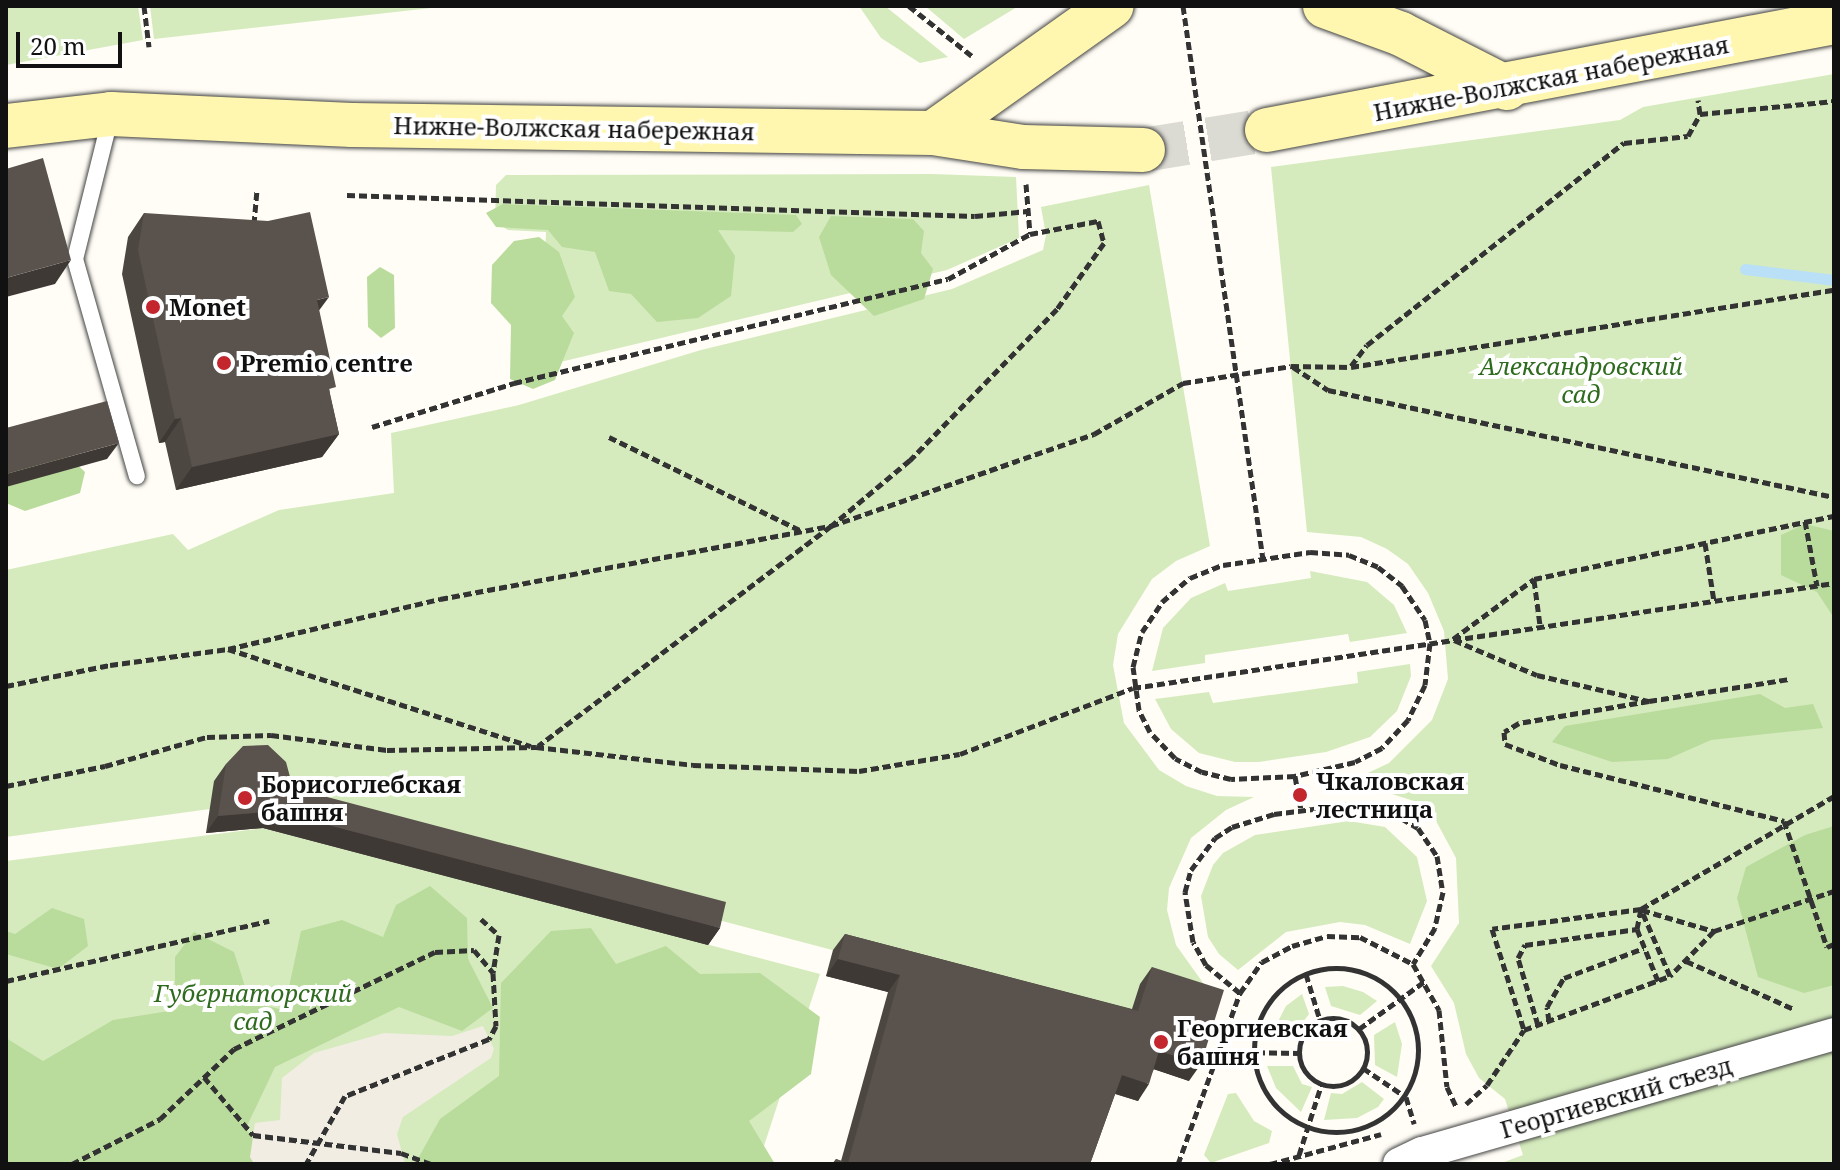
<!DOCTYPE html>
<meta charset="utf-8">
<style>
body{margin:0}
#map{position:relative;width:1840px;height:1170px;overflow:hidden;background:#fffdf5;font-family:"Noto Serif",serif}
div>[style]{position:absolute}
.green>*{inset:0;background:#d5ebbd}
.forest>*{inset:0;background:#b9dc9c}
.plaza>*{inset:0;background:#f1ede2}
.stream>*{height:11px;margin:-5.5px;padding:0 5.5px;transform-origin:5.5px;border-radius:5.5px;background:#b9e0f7}
.secondary-tunnel>*{height:44px;margin-top:-22px;transform-origin:0;background:repeating-linear-gradient(90deg,#dbdad3 0 44px,transparent 0 66px)}
.path>*{height:5px;margin-top:-2.5px;transform-origin:0;background:repeating-linear-gradient(90deg,#333 0 8px,transparent 0 12px)}
.path>.ring{margin:-2.5px;padding:0;box-sizing:content-box;background:none;border:5px solid #333;border-radius:50%}
.roads{filter:drop-shadow(0 0 2px #444) drop-shadow(0 0 2px #444)}
.lane>*{height:16px;margin:-8px;padding:0 8px;transform-origin:8px;border-radius:8px;background:#fff}
.street>*{height:32px;margin:-16px;padding:0 16px;transform-origin:16px;border-radius:16px;background:#fff}
.secondary>*{height:44px;margin:-22px;padding:0 22px;transform-origin:22px;border-radius:22px;background:#fff6b0}
.wall>*{inset:0;background:#4d4742}
.shaded-wall>*{inset:0;background:#3f3936}
.building>*{inset:0;background:#5a524d}
.dots>*{width:22px;height:22px;translate:-50% -50%;box-sizing:border-box;border:4px solid #fff;border-radius:50%}
span{translate:-50% -50%;white-space:nowrap;text-align:center;line-height:1.15;-webkit-text-stroke:8px #fff;paint-order:stroke}
.street-label{font-size:24px;color:#111}
.poi-label{font-size:24px;color:#111;font-weight:700}
.left{translate:0 -50%;text-align:left}
.park-label{font-size:24px;color:#2f6b1f;font-style:italic}
.frame{position:absolute;inset:0;border:8px solid #111;pointer-events:none}
.scale{position:absolute;left:16px;top:32px;width:106px;height:36px;box-sizing:border-box;border:4px solid #111;border-top:0;padding-left:10px;font-size:24px;line-height:28px;white-space:nowrap;color:#111;-webkit-text-stroke:6px #fff;paint-order:stroke}
</style>
<div id="map">
<div class="green">
<div style="clip-path:polygon(6px 6px,138px 6px,143px 40px,6px 65px)"></div>
<div style="clip-path:polygon(150px 6px,449px 6px,154px 39px)"></div>
<div style="clip-path:polygon(859px 6px,885px 6px,948px 57px,920px 63px,881px 38px)"></div>
<div style="clip-path:polygon(925px 6px,1016px 6px,1017px 7px,964px 39px)"></div>
<div style="clip-path:polygon(1834px 74px,1834px 1163px,1499px 1164px,1523px 1155px,1505px 1099px,1479px 1078px,1466px 1054px,1454px 1003px,1431px 966px,1459px 923px,1456px 858px,1435px 819px,1414px 801px,1351px 781px,1389px 763px,1432px 720px,1448px 679px,1444px 631px,1428px 593px,1408px 564px,1387px 549px,1361px 537px,1307px 532px,1271px 167px,1620px 120px,1643px 107px)"></div>
<div style="clip-path:polygon(932px 174px,1016px 177px,1019px 238px,947px 270px,514px 373px,544px 279px,546px 232px,508px 230px,495px 222px,496px 185px,506px 175px)"></div>
<div style="clip-path:polygon(1149px 185px,1210px 546px,1176px 561px,1152px 579px,1118px 634px,1113px 665px,1124px 723px,1159px 770px,1186px 786px,1217px 796px,1254px 797px,1226px 810px,1191px 838px,1169px 888px,1167px 910px,1176px 945px,1206px 987px,1126px 1027px,276px 804px,231px 763px,214px 781px,217px 808px,6px 837px,6px 570px,173px 534px,188px 550px,279px 510px,394px 493px,391px 433px,519px 405px,701px 350px,952px 289px,1043px 250px,1046px 235px,1041px 207px)"></div>
<div style="clip-path:polygon(1310px 571px,1367px 582px,1394px 605px,1407px 633px,1350px 642px,1348px 634px,1205px 655px,1205px 663px,1152px 671px,1163px 628px,1191px 598px,1225px 583px,1228px 591px,1311px 578px)"></div>
<div style="clip-path:polygon(1410px 664px,1411px 676px,1397px 711px,1370px 737px,1326px 752px,1259px 762px,1235px 762px,1199px 753px,1171px 729px,1155px 699px,1209px 692px,1213px 703px,1358px 683px,1357px 672px)"></div>
<div style="clip-path:polygon(1349px 821px,1385px 827px,1417px 857px,1427px 901px,1410px 944px,1365px 925px,1340px 922px,1286px 932px,1238px 970px,1219px 954px,1208px 937px,1201px 896px,1213px 865px,1223px 853px,1255px 835px)"></div>
<div style="clip-path:polygon(263px 828px,820px 974px,762px 1152px,709px 1164px,6px 1164px,6px 861px)"></div>
<div style="clip-path:polygon(1343px 986px,1363px 992px,1377px 1001px,1360px 1015px,1331px 1006px,1325px 987px)"></div>
<div style="clip-path:polygon(1302px 994px,1309px 1014px,1290px 1040px,1268px 1041px,1286px 1006px)"></div>
<div style="clip-path:polygon(1395px 1022px,1402px 1044px,1397px 1077px,1375px 1065px,1374px 1035px)"></div>
<div style="clip-path:polygon(1267px 1066px,1293px 1066px,1302px 1084px,1312px 1087px,1301px 1112px,1276px 1088px)"></div>
<div style="clip-path:polygon(1362px 1082px,1384px 1099px,1378px 1107px,1357px 1118px,1324px 1120px,1331px 1093px,1342px 1094px)"></div>
<div style="clip-path:polygon(1236px 1093px,1254px 1121px,1272px 1131px,1269px 1143px,1211px 1163px,1204px 1155px,1228px 1094px)"></div>
</div>
<div class="forest">
<div style="clip-path:polygon(503px 204px,796px 215px,802px 224px,793px 232px,718px 230px,735px 256px,731px 296px,698px 318px,657px 322px,631px 294px,609px 291px,595px 252px,562px 247px,548px 230px,496px 227px,486px 213px)"></div>
<div style="clip-path:polygon(831px 216px,913px 219px,924px 231px,921px 253px,933px 269px,924px 299px,874px 316px,831px 275px,819px 237px)"></div>
<div style="clip-path:polygon(539px 237px,559px 252px,575px 297px,562px 316px,574px 333px,555px 380px,533px 389px,510px 379px,511px 325px,491px 303px,492px 265px,514px 241px)"></div>
<div style="clip-path:polygon(380px 267px,394px 275px,395px 328px,381px 338px,368px 327px,367px 277px)"></div>
<div style="clip-path:polygon(63px 451px,85px 472px,80px 493px,25px 511px,6px 503px,6px 470px)"></div>
<div style="clip-path:polygon(1805px 524px,1834px 531px,1834px 618px,1817px 592px,1781px 575px,1781px 535px)"></div>
<div style="clip-path:polygon(1760px 694px,1785px 708px,1813px 704px,1823px 728px,1711px 740px,1668px 759px,1612px 762px,1552px 742px,1565px 726px)"></div>
<div style="clip-path:polygon(1834px 826px,1834px 985px,1804px 993px,1758px 977px,1737px 898px,1746px 867px,1805px 835px)"></div>
<div style="clip-path:polygon(430px 886px,467px 918px,468px 959px,493px 1008px,462px 1031px,399px 1007px,275px 1067px,246px 1128px,269px 1164px,6px 1164px,6px 1038px,43px 1061px,113px 1020px,175px 1010px,175px 957px,194px 932px,234px 952px,250px 1002px,284px 1010px,301px 931px,342px 920px,383px 937px,396px 905px)"></div>
<div style="clip-path:polygon(52px 908px,84px 919px,88px 946px,58px 969px,6px 954px,6px 931px,15px 934px)"></div>
<div style="clip-path:polygon(591px 928px,616px 964px,666px 946px,700px 974px,760px 973px,820px 1017px,811px 1074px,749px 1121px,775px 1164px,415px 1164px,440px 1119px,499px 1076px,501px 983px,551px 931px)"></div>
</div>
<div class="plaza">
<div style="clip-path:polygon(483px 1026px,494px 1049px,491px 1058px,403px 1117px,397px 1134px,405px 1164px,254px 1164px,250px 1157px,255px 1123px,280px 1120px,282px 1078px,314px 1053px,384px 1033px,452px 1036px)"></div>
</div>
<div class="stream">
<div style="left:1745px;top:269px;width:90px;rotate:7deg"></div>
</div>
<div class="secondary-tunnel">
<div style="left:1143px;top:150px;width:126px;rotate:-9.2deg"></div>
</div>
<div class="path">
<div style="left:144px;top:6px;width:41px;rotate:83deg"></div>
<div style="left:909px;top:6px;width:80px;rotate:38.4deg"></div>
<div style="left:1183px;top:6px;width:559px;rotate:81.77deg"></div>
<div style="left:1700px;top:114px;width:135px;rotate:-5.5deg"></div>
<div style="left:1026px;top:184px;width:50px;rotate:85.4deg"></div>
<div style="left:347px;top:195px;width:628px;rotate:1.92deg"></div>
<div style="left:975px;top:216px;width:53px;rotate:-5.4deg"></div>
<div style="left:254px;top:224px;width:35px;rotate:-85deg"></div>
<div style="left:1351px;top:366px;width:26px;rotate:-53deg"></div>
<div style="left:1367px;top:345px;width:327px;rotate:-38.2deg"></div>
<div style="left:1624px;top:143px;width:64px;rotate:-6.2deg"></div>
<div style="left:1688px;top:136px;width:25px;rotate:-61deg"></div>
<div style="left:1700px;top:114px;width:14px;rotate:-98deg"></div>
<div style="left:1293px;top:367px;width:42px;rotate:33.3deg"></div>
<div style="left:1328px;top:390px;width:517px;rotate:11.94deg"></div>
<div style="left:372px;top:427px;width:149px;rotate:-17.2deg"></div>
<div style="left:514px;top:383px;width:446px;rotate:-13.5deg"></div>
<div style="left:948px;top:279px;width:94px;rotate:-28.8deg"></div>
<div style="left:1030px;top:234px;width:69px;rotate:-10.8deg"></div>
<div style="left:1098px;top:221px;width:23px;rotate:75deg"></div>
<div style="left:1104px;top:243px;width:81px;rotate:125.5deg"></div>
<div style="left:1057px;top:309px;width:211px;rotate:134.2deg"></div>
<div style="left:910px;top:460px;width:103px;rotate:140.1deg"></div>
<div style="left:831px;top:526px;width:366px;rotate:143.1deg"></div>
<div style="left:609px;top:437px;width:215px;rotate:26deg"></div>
<div style="left:1805px;top:521px;width:66px;rotate:79.5deg"></div>
<div style="left:1705px;top:543px;width:59px;rotate:81.2deg"></div>
<div style="left:1310px;top:552px;width:39px;rotate:4deg"></div>
<div style="left:1349px;top:555px;width:31px;rotate:22deg"></div>
<div style="left:1378px;top:567px;width:31px;rotate:38deg"></div>
<div style="left:1402px;top:586px;width:41px;rotate:55.9deg"></div>
<div style="left:1425px;top:620px;width:24px;rotate:78deg"></div>
<div style="left:1430px;top:643px;width:42px;rotate:96.8deg"></div>
<div style="left:1425px;top:685px;width:39px;rotate:116deg"></div>
<div style="left:1408px;top:720px;width:38px;rotate:133deg"></div>
<div style="left:1382px;top:748px;width:30px;rotate:153deg"></div>
<div style="left:1355px;top:762px;width:62px;rotate:166.9deg"></div>
<div style="left:1295px;top:776px;width:64px;rotate:177.3deg"></div>
<div style="left:1231px;top:779px;width:30px;rotate:-166deg"></div>
<div style="left:1202px;top:772px;width:30px;rotate:-153deg"></div>
<div style="left:1175px;top:758px;width:36px;rotate:-134deg"></div>
<div style="left:1150px;top:732px;width:25px;rotate:-117deg"></div>
<div style="left:1139px;top:710px;width:43px;rotate:-97.9deg"></div>
<div style="left:1133px;top:667px;width:36px;rotate:-76deg"></div>
<div style="left:1142px;top:632px;width:36px;rotate:-56deg"></div>
<div style="left:1162px;top:602px;width:37px;rotate:-41deg"></div>
<div style="left:1190px;top:578px;width:35px;rotate:-22deg"></div>
<div style="left:1223px;top:565px;width:88px;rotate:-8.5deg"></div>
<div style="left:1534px;top:580px;width:45px;rotate:82.4deg"></div>
<div style="left:1453px;top:639px;width:101px;rotate:-36.5deg"></div>
<div style="left:1534px;top:579px;width:307px;rotate:-11.9deg"></div>
<div style="left:1454px;top:640px;width:90px;rotate:22.9deg"></div>
<div style="left:1537px;top:675px;width:115px;rotate:13.1deg"></div>
<div style="left:1649px;top:701px;width:132px;rotate:170.4deg"></div>
<div style="left:1519px;top:723px;width:17px;rotate:149deg"></div>
<div style="left:1504px;top:732px;width:12px;rotate:85deg"></div>
<div style="left:1505px;top:744px;width:59px;rotate:20.9deg"></div>
<div style="left:1560px;top:765px;width:231px;rotate:14deg"></div>
<div style="left:1784px;top:821px;width:133px;rotate:71.2deg"></div>
<div style="left:1827px;top:947px;width:8px;rotate:-23deg"></div>
<div style="left:228px;top:649px;width:318px;rotate:17.8deg"></div>
<div style="left:6px;top:686px;width:106px;rotate:-11.4deg"></div>
<div style="left:110px;top:665px;width:119px;rotate:-7.7deg"></div>
<div style="left:228px;top:649px;width:218px;rotate:-13.3deg"></div>
<div style="left:440px;top:599px;width:398px;rotate:-10.6deg"></div>
<div style="left:831px;top:526px;width:279px;rotate:-19.3deg"></div>
<div style="left:1094px;top:434px;width:103px;rotate:-29.8deg"></div>
<div style="left:1183px;top:383px;width:109px;rotate:-8.9deg"></div>
<div style="left:1291px;top:366px;width:60px;rotate:1deg"></div>
<div style="left:1351px;top:367px;width:489px;rotate:-9.1deg"></div>
<div style="left:1649px;top:701px;width:143px;rotate:-8.9deg"></div>
<div style="left:1295px;top:776px;width:35px;rotate:80deg"></div>
<div style="left:6px;top:786px;width:101px;rotate:-11.4deg"></div>
<div style="left:105px;top:766px;width:106px;rotate:-15.9deg"></div>
<div style="left:207px;top:737px;width:64px;rotate:-1.8deg"></div>
<div style="left:271px;top:735px;width:117px;rotate:7.4deg"></div>
<div style="left:387px;top:750px;width:149px;rotate:-1.2deg"></div>
<div style="left:536px;top:747px;width:158px;rotate:6.5deg"></div>
<div style="left:693px;top:765px;width:166px;rotate:2.1deg"></div>
<div style="left:859px;top:771px;width:102px;rotate:-9.6deg"></div>
<div style="left:960px;top:754px;width:185px;rotate:-20.9deg"></div>
<div style="left:1133px;top:688px;width:709px;rotate:-8.52deg"></div>
<div style="left:1642px;top:910px;width:75px;rotate:16.3deg"></div>
<div style="left:1714px;top:931px;width:63px;rotate:134.4deg"></div>
<div style="left:481px;top:919px;width:24px;rotate:42deg"></div>
<div style="left:499px;top:935px;width:38px;rotate:99deg"></div>
<div style="left:1714px;top:931px;width:126px;rotate:-18.4deg"></div>
<div style="left:1686px;top:961px;width:118px;rotate:24deg"></div>
<div class="ring" style="left:1254px;top:968px;width:159px;height:159px"></div>
<div style="left:1306px;top:974px;width:48px;rotate:73.1deg"></div>
<div style="left:6px;top:981px;width:270px;rotate:-12.9deg"></div>
<div style="left:1658px;top:981px;width:56px;rotate:-112deg"></div>
<div style="left:1637px;top:929px;width:20px;rotate:-79deg"></div>
<div style="left:1641px;top:909px;width:224px;rotate:-30.3deg"></div>
<div style="left:1240px;top:993px;width:44px;rotate:-140.5deg"></div>
<div style="left:1206px;top:965px;width:26px;rotate:-119deg"></div>
<div style="left:1193px;top:942px;width:51px;rotate:-99.1deg"></div>
<div style="left:1185px;top:892px;width:23px;rotate:-75deg"></div>
<div style="left:1191px;top:870px;width:40px;rotate:-53deg"></div>
<div style="left:1215px;top:838px;width:20px;rotate:-33deg"></div>
<div style="left:1232px;top:827px;width:44px;rotate:-17.2deg"></div>
<div style="left:1274px;top:814px;width:79px;rotate:-7.3deg"></div>
<div style="left:1352px;top:804px;width:40px;rotate:12deg"></div>
<div style="left:1391px;top:812px;width:31px;rotate:31deg"></div>
<div style="left:1418px;top:828px;width:34px;rotate:56deg"></div>
<div style="left:1437px;top:856px;width:36px;rotate:81deg"></div>
<div style="left:1443px;top:892px;width:37px;rotate:103deg"></div>
<div style="left:1435px;top:928px;width:42px;rotate:121.4deg"></div>
<div class="ring" style="left:1299px;top:1018px;width:63px;height:63px"></div>
<div style="left:1549px;top:1021px;width:14px;rotate:-98deg"></div>
<div style="left:1547px;top:1007px;width:34px;rotate:-60deg"></div>
<div style="left:1564px;top:978px;width:85px;rotate:-20.6deg"></div>
<div style="left:1538px;top:1025px;width:70px;rotate:-106.6deg"></div>
<div style="left:1518px;top:958px;width:15px;rotate:-62deg"></div>
<div style="left:1525px;top:945px;width:113px;rotate:-8.1deg"></div>
<div style="left:1359px;top:1029px;width:82px;rotate:-36deg"></div>
<div style="left:1221px;top:1052px;width:79px;rotate:0.7deg"></div>
<div style="left:1363px;top:1068px;width:52px;rotate:34deg"></div>
<div style="left:1406px;top:1097px;width:28px;rotate:73deg"></div>
<div style="left:204px;top:1077px;width:76px;rotate:49.8deg"></div>
<div style="left:253px;top:1135px;width:149px;rotate:6.9deg"></div>
<div style="left:401px;top:1153px;width:33px;rotate:20deg"></div>
<div style="left:1466px;top:1104px;width:28px;rotate:-42deg"></div>
<div style="left:1487px;top:1085px;width:66px;rotate:-56.1deg"></div>
<div style="left:1524px;top:1030px;width:156px;rotate:-20.3deg"></div>
<div style="left:1670px;top:976px;width:73px;rotate:-113.4deg"></div>
<div style="left:1641px;top:909px;width:150px;rotate:172.4deg"></div>
<div style="left:1492px;top:929px;width:106px;rotate:72.4deg"></div>
<div style="left:1299px;top:1155px;width:76px;rotate:-72.3deg"></div>
<div style="left:72px;top:1164px;width:99px;rotate:-27.1deg"></div>
<div style="left:160px;top:1119px;width:102px;rotate:-43.4deg"></div>
<div style="left:234px;top:1049px;width:223px;rotate:-25.8deg"></div>
<div style="left:435px;top:952px;width:39px;rotate:-3deg"></div>
<div style="left:474px;top:950px;width:30px;rotate:50deg"></div>
<div style="left:493px;top:973px;width:53px;rotate:86.8deg"></div>
<div style="left:496px;top:1026px;width:15px;rotate:118deg"></div>
<div style="left:489px;top:1039px;width:155px;rotate:158.4deg"></div>
<div style="left:345px;top:1096px;width:78px;rotate:119.8deg"></div>
<div style="left:1178px;top:1164px;width:182px;rotate:-70.1deg"></div>
<div style="left:1240px;top:993px;width:38px;rotate:-55deg"></div>
<div style="left:1262px;top:962px;width:34px;rotate:-28deg"></div>
<div style="left:1292px;top:946px;width:36px;rotate:-16deg"></div>
<div style="left:1327px;top:936px;width:33px;rotate:2deg"></div>
<div style="left:1360px;top:937px;width:59px;rotate:27deg"></div>
<div style="left:1413px;top:964px;width:53px;rotate:60.5deg"></div>
<div style="left:1439px;top:1010px;width:77px;rotate:84.1deg"></div>
<div style="left:1447px;top:1087px;width:23px;rotate:65deg"></div>
<div style="left:1270px;top:1164px;width:115px;rotate:-15.1deg"></div>
</div>
<div class="roads">
<div class="lane">
<div style="left:111px;top:115px;width:148px;rotate:104deg"></div>
<div style="left:75px;top:259px;width:226px;rotate:74.1deg"></div>
</div>
<div class="street">
<div style="left:1399px;top:1164px;width:25px;rotate:-26deg"></div>
<div style="left:1422px;top:1153px;width:429px;rotate:-16.1deg"></div>
</div>
<div class="secondary">
<div style="left:1325px;top:6px;width:81px;rotate:20.2deg"></div>
<div style="left:1401px;top:34px;width:119px;rotate:27deg"></div>
<div style="left:6px;top:126px;width:106px;rotate:-6.5deg"></div>
<div style="left:111px;top:114px;width:241px;rotate:2.6deg"></div>
<div style="left:352px;top:125px;width:581px;rotate:0.79deg"></div>
<div style="left:933px;top:133px;width:91px;rotate:8.8deg"></div>
<div style="left:1023px;top:147px;width:120px;rotate:1.4deg"></div>
<div style="left:1267px;top:130px;width:577px;rotate:-10.78deg"></div>
<div style="left:933px;top:133px;width:219px;rotate:-35.4deg"></div>
</div>
</div>
<div class="wall">
<div style="clip-path:polygon(144px 213px,319px 311px,330px 395px,339px 434px,322px 457px,176px 490px,165px 442px,159px 443px,122px 274px,128px 237px)"></div>
<div style="clip-path:polygon(226px 764px,293px 788px,720px 928px,708px 945px,263px 828px,206px 833px,214px 781px)"></div>
<div style="clip-path:polygon(845px 934px,1132px 1009px,1140px 984px,1152px 967px,1189px 1081px,1154px 1069px,1138px 1101px,1115px 1094px,1090px 1164px,832px 1164px,836px 1159px,841px 1161px,888px 992px,826px 976px,833px 950px)"></div>
</div>
<div class="shaded-wall">
<div style="clip-path:polygon(71px 260px,55px 284px,6px 297px,6px 278px)"></div>
<div style="clip-path:polygon(329px 297px,312px 320px,317px 300px)"></div>
<div style="clip-path:polygon(181px 418px,165px 442px,159px 443px,175px 419px)"></div>
<div style="clip-path:polygon(339px 434px,322px 457px,176px 490px,192px 467px)"></div>
<div style="clip-path:polygon(119px 443px,107px 459px,6px 487px,6px 474px)"></div>
<div style="clip-path:polygon(275px 811px,720px 928px,708px 945px,263px 828px,206px 833px,218px 816px)"></div>
<div style="clip-path:polygon(838px 959px,900px 975px,888px 992px,826px 976px)"></div>
<div style="clip-path:polygon(1159px 1051px,1201px 1064px,1189px 1081px,1147px 1067px)"></div>
<div style="clip-path:polygon(1122px 1075px,1149px 1084px,1138px 1101px,1110px 1092px)"></div>
</div>
<div class="building">
<div style="clip-path:polygon(43px 158px,71px 260px,6px 278px,6px 169px)"></div>
<div style="clip-path:polygon(310px 212px,329px 297px,317px 300px,336px 387px,329px 389px,339px 434px,192px 467px,181px 418px,175px 419px,138px 250px,144px 213px,268px 221px)"></div>
<div style="clip-path:polygon(107px 401px,119px 443px,6px 474px,6px 428px)"></div>
<div style="clip-path:polygon(268px 745px,286px 762px,293px 788px,726px 902px,720px 928px,275px 811px,218px 816px,226px 764px,243px 746px)"></div>
<div style="clip-path:polygon(845px 934px,1138px 1011px,1152px 967px,1224px 990px,1201px 1064px,1159px 1051px,1149px 1084px,1122px 1075px,1090px 1164px,834px 1164px,836px 1159px,848px 1163px,900px 975px,838px 959px)"></div>
</div>
<div class="dots">
<div style="left:153px;top:307px;background:#c4262e"></div>
<div style="left:224px;top:363px;background:#c4262e"></div>
<div style="left:1300px;top:795px;background:#c4262e"></div>
<div style="left:245px;top:798px;background:#c4262e"></div>
<div style="left:1161px;top:1042px;background:#c4262e"></div>
</div>
<div class="street-label">
<span style="left:1551px;top:78px;rotate:-11deg">Нижне-Волжская набережная</span>
<span style="left:574px;top:128px;rotate:1deg">Нижне-Волжская набережная</span>
<span style="left:1616px;top:1097px;rotate:-16deg">Георгиевский съезд</span>
</div>
<div class="poi-label">
<span class="left" style="left:169px;top:307px">Monet</span>
<span class="left" style="left:240px;top:363px">Premio centre</span>
<span class="left" style="left:1316px;top:795px">Чкаловская<br>лестница</span>
<span class="left" style="left:261px;top:798px">Борисоглебская<br>башня</span>
<span class="left" style="left:1177px;top:1042px">Георгиевская<br>башня</span>
</div>
<div class="park-label">
<span style="left:1581px;top:380px">Александровский<br>сад</span>
<span style="left:253px;top:1007px">Губернаторский<br>сад</span>
</div>
<div class="frame"></div>
<div class="scale">20 m</div>
</div>
